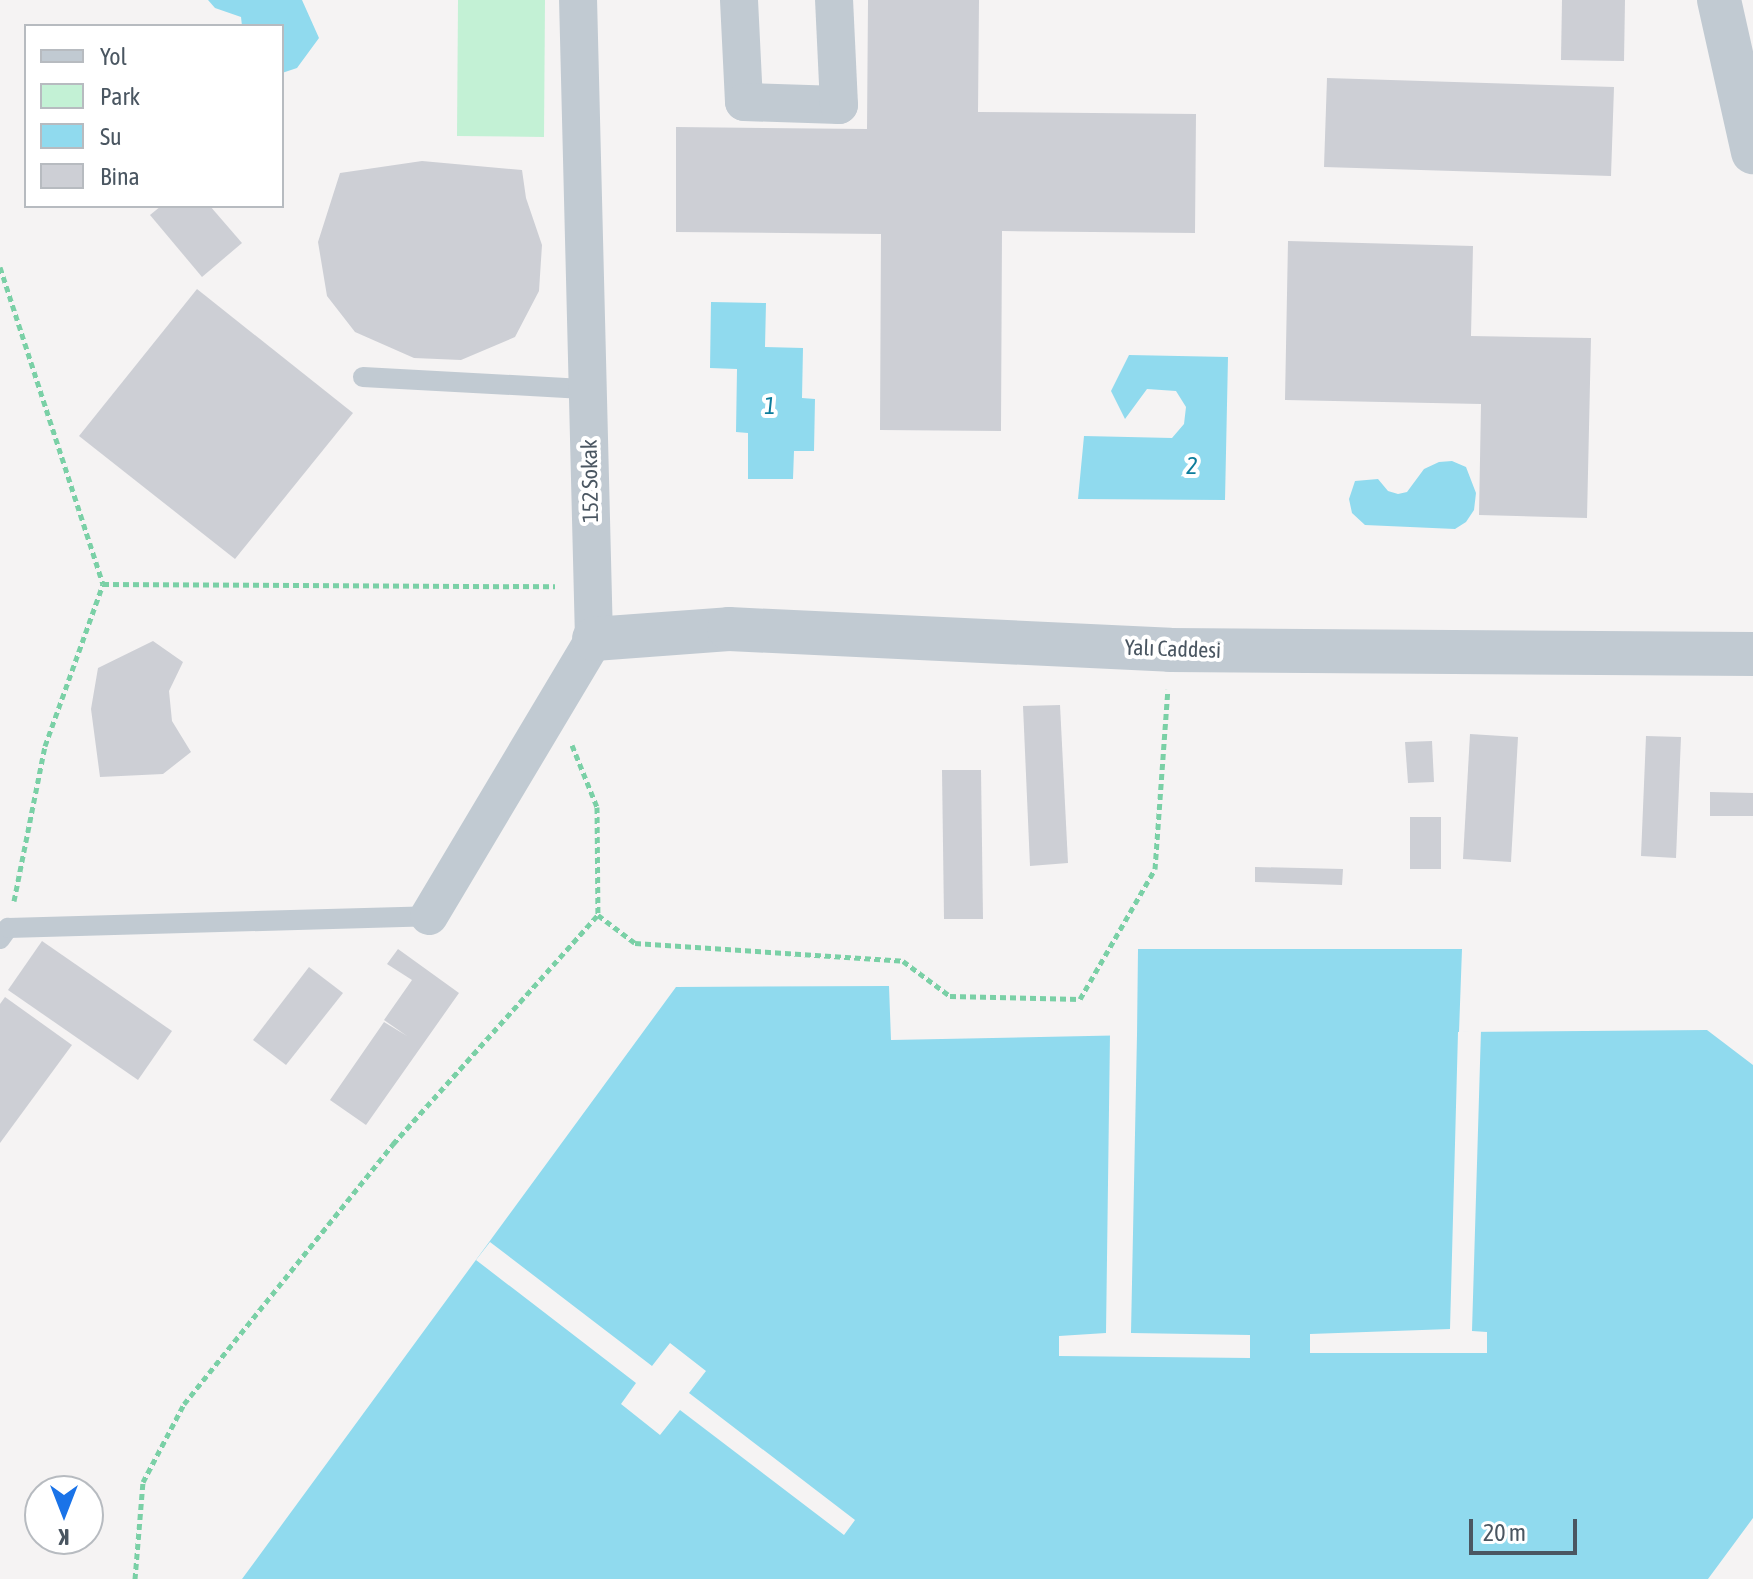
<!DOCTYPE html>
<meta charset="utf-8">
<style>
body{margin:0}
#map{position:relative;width:1753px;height:1579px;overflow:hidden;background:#f5f3f3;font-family:"Asap Condensed",sans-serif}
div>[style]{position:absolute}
.green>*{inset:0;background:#c3f1d5}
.water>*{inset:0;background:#90daee}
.pier>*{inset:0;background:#f5f3f3}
.building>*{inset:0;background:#cdcfd5}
.path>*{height:5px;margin-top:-2.5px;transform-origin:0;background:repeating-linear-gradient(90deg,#7ad0a6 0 6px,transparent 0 10px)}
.service>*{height:20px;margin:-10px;padding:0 10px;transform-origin:10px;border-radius:10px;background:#c1cad2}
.minor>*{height:38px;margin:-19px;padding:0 19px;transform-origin:19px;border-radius:19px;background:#c1cad2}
.tertiary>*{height:44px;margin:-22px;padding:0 22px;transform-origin:22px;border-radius:22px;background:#c1cad2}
span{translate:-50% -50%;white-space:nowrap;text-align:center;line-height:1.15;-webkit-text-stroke:8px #fff;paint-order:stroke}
.street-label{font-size:22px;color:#4a5661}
.water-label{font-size:24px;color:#0c7c9b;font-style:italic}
.legend{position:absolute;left:24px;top:24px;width:260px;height:184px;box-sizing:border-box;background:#fff;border:2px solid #b7bbc0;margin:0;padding:10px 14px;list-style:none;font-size:24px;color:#4a5661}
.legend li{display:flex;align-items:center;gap:16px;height:40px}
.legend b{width:40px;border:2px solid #b7bbc0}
.north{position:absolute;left:24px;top:1475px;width:80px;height:80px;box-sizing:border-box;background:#fff;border:2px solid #b7bbc0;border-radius:50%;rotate:180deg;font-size:22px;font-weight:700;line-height:32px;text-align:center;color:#4a5661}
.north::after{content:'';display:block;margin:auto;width:28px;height:36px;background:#1a73e8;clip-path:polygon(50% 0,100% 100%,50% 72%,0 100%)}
.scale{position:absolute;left:1469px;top:1519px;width:108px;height:36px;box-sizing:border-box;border:4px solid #4a5661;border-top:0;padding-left:10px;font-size:24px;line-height:28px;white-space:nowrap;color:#4a5661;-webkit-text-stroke:6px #fff;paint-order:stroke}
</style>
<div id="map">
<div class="green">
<div style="clip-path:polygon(458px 0,545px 0,544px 137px,457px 136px)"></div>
</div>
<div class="water">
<div style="clip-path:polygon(208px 0,302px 0,319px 38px,297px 68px,282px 73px,282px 26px,242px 26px,241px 17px,215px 8px)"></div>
<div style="clip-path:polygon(711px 302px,766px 303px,765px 347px,803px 348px,802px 398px,815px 399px,814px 451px,794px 451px,793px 479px,748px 479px,748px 433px,736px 432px,737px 369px,710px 368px)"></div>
<div style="clip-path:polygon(1129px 355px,1228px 357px,1225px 500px,1078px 499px,1084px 436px,1172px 438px,1184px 424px,1186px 407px,1176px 391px,1147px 389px,1125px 419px,1111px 391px)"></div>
<div style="clip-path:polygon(1452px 461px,1466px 467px,1476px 493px,1474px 510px,1466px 522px,1455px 529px,1365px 525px,1352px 513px,1349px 499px,1355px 481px,1378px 479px,1388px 491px,1398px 494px,1407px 492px,1424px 469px,1439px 462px)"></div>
<div style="clip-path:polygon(1138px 949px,1462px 949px,1459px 1032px,1707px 1030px,1753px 1065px,1753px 1518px,1708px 1579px,242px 1579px,676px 987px,889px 986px,891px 1040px,1137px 1035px)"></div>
</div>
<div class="pier">
<div style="clip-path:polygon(1481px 1030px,1472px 1331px,1487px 1332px,1487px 1353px,1310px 1353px,1310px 1334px,1450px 1329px,1458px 1032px)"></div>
<div style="clip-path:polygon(1110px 1033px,1137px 1035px,1131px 1333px,1250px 1335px,1250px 1358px,1059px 1356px,1059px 1336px,1106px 1333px)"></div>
<div style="clip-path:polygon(490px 1242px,652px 1366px,670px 1343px,706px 1371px,689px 1393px,855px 1520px,844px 1535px,680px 1410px,660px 1435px,621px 1404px,636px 1383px,476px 1260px)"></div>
</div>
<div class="building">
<div style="clip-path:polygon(868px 0,979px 0,978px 112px,1196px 114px,1195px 233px,1002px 231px,1001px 431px,880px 430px,881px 234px,676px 232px,676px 127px,867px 129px)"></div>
<div style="clip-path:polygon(1562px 0,1625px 0,1624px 61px,1561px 60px)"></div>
<div style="clip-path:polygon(1327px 78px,1614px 87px,1611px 176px,1324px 167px)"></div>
<div style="clip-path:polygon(422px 161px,522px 170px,526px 198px,542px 245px,539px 291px,515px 337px,461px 360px,414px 358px,355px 332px,327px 296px,318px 242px,340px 173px)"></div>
<div style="clip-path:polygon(161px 206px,210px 206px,242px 243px,202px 277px,150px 215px)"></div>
<div style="clip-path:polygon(1288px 241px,1473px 246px,1471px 336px,1591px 338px,1587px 518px,1479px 515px,1481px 404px,1285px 400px)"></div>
<div style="clip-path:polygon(197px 289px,353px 413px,235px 559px,79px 436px)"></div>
<div style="clip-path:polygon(153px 641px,183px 662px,169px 691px,172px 721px,191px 752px,163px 774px,100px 777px,91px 709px,98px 668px)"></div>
<div style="clip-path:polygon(1060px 705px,1068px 863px,1030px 866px,1023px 706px)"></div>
<div style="clip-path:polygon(1470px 734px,1518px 737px,1511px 862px,1463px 859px)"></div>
<div style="clip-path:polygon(1646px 736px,1681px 737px,1676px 858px,1641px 856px)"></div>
<div style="clip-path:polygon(1432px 741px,1434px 782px,1408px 783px,1405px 742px)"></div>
<div style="clip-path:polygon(942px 770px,981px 770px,983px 919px,944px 919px)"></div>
<div style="clip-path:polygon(1710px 792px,1753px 793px,1753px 816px,1710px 816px)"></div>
<div style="clip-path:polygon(1410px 817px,1441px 817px,1441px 869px,1410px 869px)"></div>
<div style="clip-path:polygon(1255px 867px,1343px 869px,1342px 885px,1255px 882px)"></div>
<div style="clip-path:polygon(42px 941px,172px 1031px,138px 1080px,8px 990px)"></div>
<div style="clip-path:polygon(398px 949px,459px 993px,366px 1125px,330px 1100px,384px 1022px,407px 1036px,384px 1020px,412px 980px,387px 964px)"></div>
<div style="clip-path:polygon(309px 967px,343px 993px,286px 1065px,253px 1040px)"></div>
<div style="clip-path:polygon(5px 997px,72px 1045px,0 1143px,0 1004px)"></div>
</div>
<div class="path">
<div style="left:0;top:267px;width:333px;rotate:72deg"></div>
<div style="left:572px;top:745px;width:67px;rotate:68deg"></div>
<div style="left:597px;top:807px;width:108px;rotate:89.5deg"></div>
<div style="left:598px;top:915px;width:46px;rotate:37.1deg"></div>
<div style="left:635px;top:943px;width:269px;rotate:3.8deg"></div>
<div style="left:903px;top:961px;width:59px;rotate:36.7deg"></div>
<div style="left:950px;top:996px;width:130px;rotate:1.3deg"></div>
<div style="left:1080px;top:999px;width:150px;rotate:-60deg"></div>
<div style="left:1155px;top:869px;width:180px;rotate:-85.9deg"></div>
<div style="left:14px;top:901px;width:158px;rotate:-78.7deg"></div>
<div style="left:45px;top:746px;width:172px;rotate:-70.3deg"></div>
<div style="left:103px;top:584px;width:452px;rotate:0.3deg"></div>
<div style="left:135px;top:1579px;width:97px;rotate:-85.3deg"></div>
<div style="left:143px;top:1482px;width:88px;rotate:-62.3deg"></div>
<div style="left:184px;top:1404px;width:334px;rotate:-51.2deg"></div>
<div style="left:393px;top:1144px;width:307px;rotate:-48.2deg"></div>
</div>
<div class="service">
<div style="left:363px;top:377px;width:225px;rotate:3.1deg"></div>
<div style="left:0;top:939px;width:14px;rotate:-54deg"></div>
<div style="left:8px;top:928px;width:421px;rotate:-1.6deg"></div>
</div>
<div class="minor">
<div style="left:739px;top:0;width:102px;rotate:87.2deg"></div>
<div style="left:744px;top:102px;width:95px;rotate:1.8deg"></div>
<div style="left:839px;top:105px;width:105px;rotate:-92.7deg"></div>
<div style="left:429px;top:916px;width:322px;rotate:-59.2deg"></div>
<div style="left:594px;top:639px;width:639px;rotate:-91.43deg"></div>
</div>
<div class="tertiary">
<div style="left:1719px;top:0;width:156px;rotate:77.4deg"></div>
<div style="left:594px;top:639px;width:135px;rotate:-4.2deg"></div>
<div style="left:729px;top:629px;width:441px;rotate:2.7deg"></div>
<div style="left:1170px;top:650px;width:583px;rotate:0.39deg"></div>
</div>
<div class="street-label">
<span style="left:590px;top:481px;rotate:-91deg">152 Sokak</span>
<span style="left:1173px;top:649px;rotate:2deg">Yalı Caddesi</span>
</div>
<div class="water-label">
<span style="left:770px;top:406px">1</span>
<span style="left:1192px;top:466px">2</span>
</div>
<ul class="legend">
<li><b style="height:10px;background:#c1cad2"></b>Yol</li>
<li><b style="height:22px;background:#c3f1d5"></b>Park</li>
<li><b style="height:22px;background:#90daee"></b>Su</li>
<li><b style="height:22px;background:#cdcfd5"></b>Bina</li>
</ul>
<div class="north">K</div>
<div class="scale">20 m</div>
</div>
